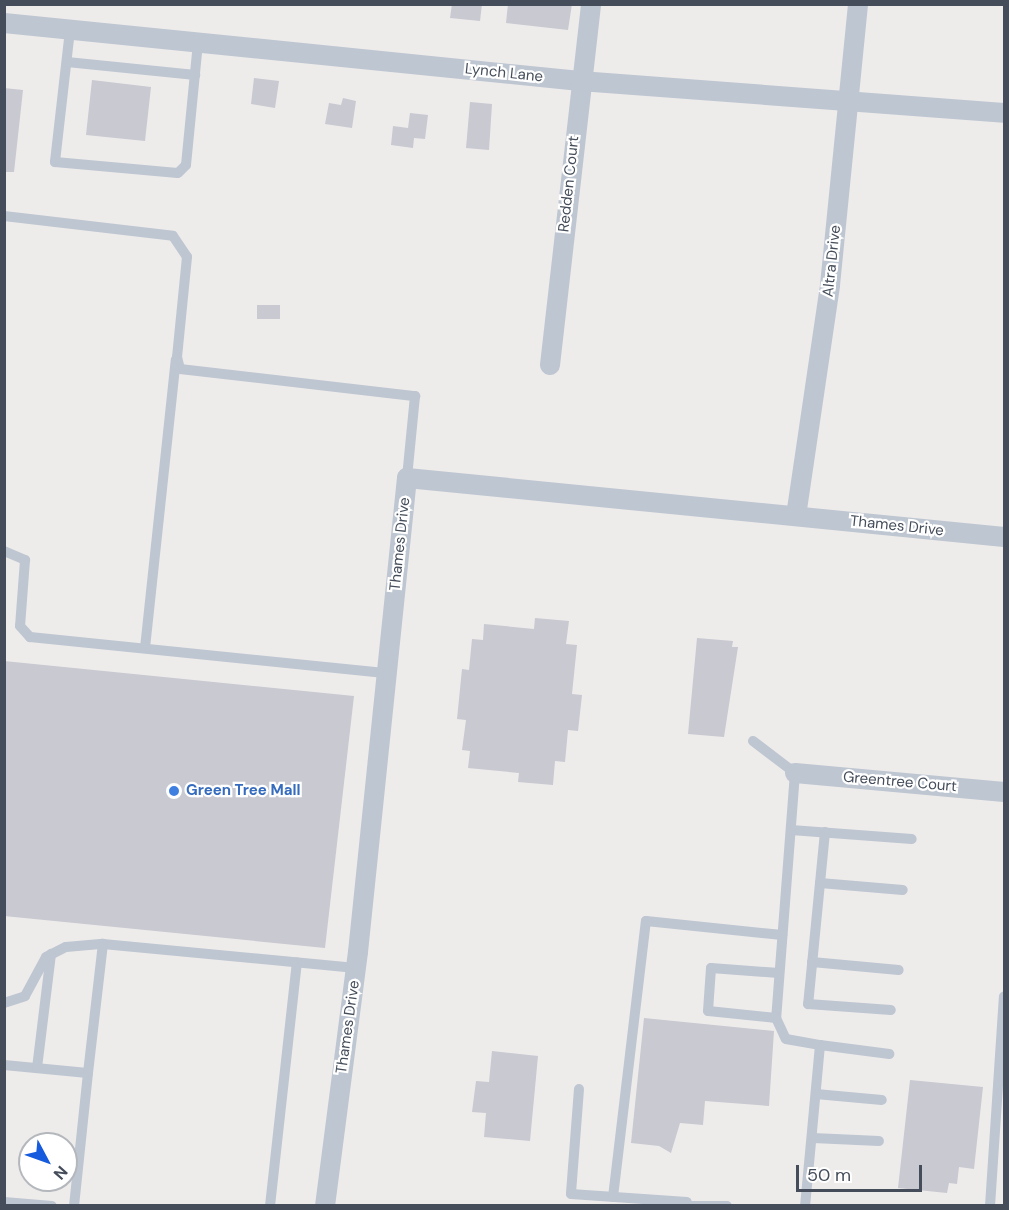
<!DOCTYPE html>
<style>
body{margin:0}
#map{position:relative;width:1009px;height:1210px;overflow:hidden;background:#eeebeb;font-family:"DM Sans",sans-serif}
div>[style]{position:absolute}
.building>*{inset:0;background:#c8c9d1}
.lane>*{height:10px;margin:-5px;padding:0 5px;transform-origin:5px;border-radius:5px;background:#bec6d1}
.street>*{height:20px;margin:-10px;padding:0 10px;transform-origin:10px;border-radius:10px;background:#bec6d1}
.dots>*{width:16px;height:16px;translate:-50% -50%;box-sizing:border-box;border:3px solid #fff;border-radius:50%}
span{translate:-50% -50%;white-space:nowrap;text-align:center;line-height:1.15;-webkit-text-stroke:4.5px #fff;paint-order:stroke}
.street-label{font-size:15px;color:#444d59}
.shop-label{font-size:15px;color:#366cbe;font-weight:700}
.left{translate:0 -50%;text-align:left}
.frame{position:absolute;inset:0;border:6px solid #444d59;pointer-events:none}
.north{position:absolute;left:18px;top:1132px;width:60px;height:60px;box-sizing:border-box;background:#fff;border:2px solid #b4b8bd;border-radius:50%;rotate:131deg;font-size:16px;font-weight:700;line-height:24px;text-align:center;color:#444d59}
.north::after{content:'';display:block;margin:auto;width:21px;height:27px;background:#165add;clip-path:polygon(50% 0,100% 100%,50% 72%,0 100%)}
.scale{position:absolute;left:796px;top:1165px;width:126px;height:27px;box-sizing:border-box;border:3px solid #444d59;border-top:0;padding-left:8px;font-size:18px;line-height:21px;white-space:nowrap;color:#444d59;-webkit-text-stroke:4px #fff;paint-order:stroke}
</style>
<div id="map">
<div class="building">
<div style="clip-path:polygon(452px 4px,482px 4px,480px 21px,450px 18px)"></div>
<div style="clip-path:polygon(508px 4px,572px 4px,568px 30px,506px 23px)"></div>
<div style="clip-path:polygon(254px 78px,279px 81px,275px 108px,251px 104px)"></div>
<div style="clip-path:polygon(92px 80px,151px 87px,145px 141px,86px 135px)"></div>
<div style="clip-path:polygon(4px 88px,23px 90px,14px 172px,4px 172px)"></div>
<div style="clip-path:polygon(343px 98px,356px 101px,352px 128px,325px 124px,329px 103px,341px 105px)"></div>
<div style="clip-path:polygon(470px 102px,492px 104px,489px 150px,466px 148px)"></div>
<div style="clip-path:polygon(410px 113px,428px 115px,425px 139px,414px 138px,413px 148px,391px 145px,393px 126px,408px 128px)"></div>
<div style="clip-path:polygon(257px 305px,280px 305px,280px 319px,257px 319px)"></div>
<div style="clip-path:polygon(535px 618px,569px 621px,566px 644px,577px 645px,572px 694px,582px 695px,578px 731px,568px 730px,565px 762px,555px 761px,553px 785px,518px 782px,519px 773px,468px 768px,470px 751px,462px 750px,466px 720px,457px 719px,462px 669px,469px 670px,472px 639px,483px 640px,484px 624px,534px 629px)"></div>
<div style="clip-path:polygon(697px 638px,733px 641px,732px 647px,738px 647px,724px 737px,688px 734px)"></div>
<div style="clip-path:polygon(4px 661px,354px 696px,325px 948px,4px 916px)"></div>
<div style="clip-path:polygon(644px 1018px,774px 1031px,769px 1106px,705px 1101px,703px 1125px,680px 1123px,671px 1153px,659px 1146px,631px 1143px)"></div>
<div style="clip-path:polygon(492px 1051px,538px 1056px,530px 1141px,484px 1137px,486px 1113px,472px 1112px,476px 1081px,489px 1082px)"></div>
<div style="clip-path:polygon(910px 1080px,983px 1087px,974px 1169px,959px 1167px,957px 1184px,949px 1183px,947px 1193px,898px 1188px)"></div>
</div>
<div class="lane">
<div style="left:70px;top:30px;width:133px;rotate:96.5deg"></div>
<div style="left:55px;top:162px;width:123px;rotate:5.1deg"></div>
<div style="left:178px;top:173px;width:11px;rotate:-45deg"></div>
<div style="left:186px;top:165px;width:123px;rotate:-84.4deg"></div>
<div style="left:67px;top:62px;width:129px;rotate:5.8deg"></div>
<div style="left:4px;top:216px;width:170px;rotate:6.7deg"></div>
<div style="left:173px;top:236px;width:25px;rotate:56deg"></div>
<div style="left:187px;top:257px;width:100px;rotate:95.7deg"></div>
<div style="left:177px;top:357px;width:12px;rotate:76deg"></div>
<div style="left:180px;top:369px;width:237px;rotate:6.6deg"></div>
<div style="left:415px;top:396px;width:82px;rotate:95.6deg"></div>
<div style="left:4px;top:551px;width:23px;rotate:23deg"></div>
<div style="left:25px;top:560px;width:66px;rotate:94.3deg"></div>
<div style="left:20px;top:626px;width:15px;rotate:48deg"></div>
<div style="left:30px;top:637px;width:359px;rotate:5.8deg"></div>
<div style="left:145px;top:648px;width:290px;rotate:-83.9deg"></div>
<div style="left:753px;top:741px;width:53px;rotate:37.3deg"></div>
<div style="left:795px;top:773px;width:246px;rotate:94.4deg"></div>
<div style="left:776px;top:1018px;width:23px;rotate:65deg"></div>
<div style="left:786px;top:1039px;width:35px;rotate:10deg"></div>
<div style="left:820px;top:1045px;width:162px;rotate:95.3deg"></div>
<div style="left:791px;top:830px;width:121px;rotate:4.3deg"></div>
<div style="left:825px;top:832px;width:173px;rotate:95.6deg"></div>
<div style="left:808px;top:1004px;width:83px;rotate:4.1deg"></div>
<div style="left:820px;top:883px;width:83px;rotate:4.8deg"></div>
<div style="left:812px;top:962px;width:87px;rotate:5.3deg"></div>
<div style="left:4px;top:1003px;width:22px;rotate:-18deg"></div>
<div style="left:25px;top:996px;width:44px;rotate:-61.7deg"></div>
<div style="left:46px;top:957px;width:22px;rotate:-27deg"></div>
<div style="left:66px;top:947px;width:37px;rotate:-5deg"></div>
<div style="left:103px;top:944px;width:254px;rotate:5.4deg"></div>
<div style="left:776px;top:1018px;width:68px;rotate:-174.1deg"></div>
<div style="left:708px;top:1011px;width:43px;rotate:-86deg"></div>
<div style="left:711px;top:968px;width:68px;rotate:4.2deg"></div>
<div style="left:820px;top:1045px;width:70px;rotate:7.4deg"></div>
<div style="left:4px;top:1065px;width:84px;rotate:5.4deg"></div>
<div style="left:88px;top:1073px;width:134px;rotate:96deg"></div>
<div style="left:37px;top:1068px;width:115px;rotate:-83deg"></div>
<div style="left:88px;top:1073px;width:130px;rotate:-83.4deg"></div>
<div style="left:579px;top:1089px;width:105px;rotate:94.4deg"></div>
<div style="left:571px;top:1194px;width:116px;rotate:3.9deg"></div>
<div style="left:816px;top:1094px;width:66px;rotate:5.2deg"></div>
<div style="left:813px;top:1138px;width:66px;rotate:2.6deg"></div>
<div style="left:613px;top:1197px;width:278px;rotate:-83.2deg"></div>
<div style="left:646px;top:921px;width:137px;rotate:5.9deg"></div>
<div style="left:4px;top:1202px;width:48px;rotate:4.8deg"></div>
<div style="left:270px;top:1206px;width:245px;rotate:-83.7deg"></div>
<div style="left:686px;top:1206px;width:41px"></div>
<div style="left:990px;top:1206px;width:210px;rotate:-86.2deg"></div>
</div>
<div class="street">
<div style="left:4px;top:23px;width:579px;rotate:5.75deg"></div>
<div style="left:580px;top:81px;width:425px;rotate:4.3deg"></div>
<div style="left:550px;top:365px;width:363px;rotate:-83.5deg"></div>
<div style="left:796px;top:516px;width:233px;rotate:-81.6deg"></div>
<div style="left:830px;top:285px;width:282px;rotate:-84.3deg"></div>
<div style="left:795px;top:773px;width:210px;rotate:5.2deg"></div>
<div style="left:325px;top:1206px;width:256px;rotate:-82.6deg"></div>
<div style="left:358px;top:952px;width:477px;rotate:-84.1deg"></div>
<div style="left:407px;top:478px;width:600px;rotate:5.64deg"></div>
</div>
<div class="dots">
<div style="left:174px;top:791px;background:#3f7fe0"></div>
</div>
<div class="street-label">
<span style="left:504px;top:73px;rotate:6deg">Lynch Lane</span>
<span style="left:569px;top:184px;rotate:-84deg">Redden Court</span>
<span style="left:832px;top:261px;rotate:-84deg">Altra Drive</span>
<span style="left:897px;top:526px;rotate:6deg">Thames Drive</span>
<span style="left:400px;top:544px;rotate:-84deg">Thames Drive</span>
<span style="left:900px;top:782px;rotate:5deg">Greentree Court</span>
<span style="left:348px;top:1027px;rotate:-82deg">Thames Drive</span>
</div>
<div class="shop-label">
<span class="left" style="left:186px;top:791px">Green Tree Mall</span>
</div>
<div class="frame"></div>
<div class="north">N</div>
<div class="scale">50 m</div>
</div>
